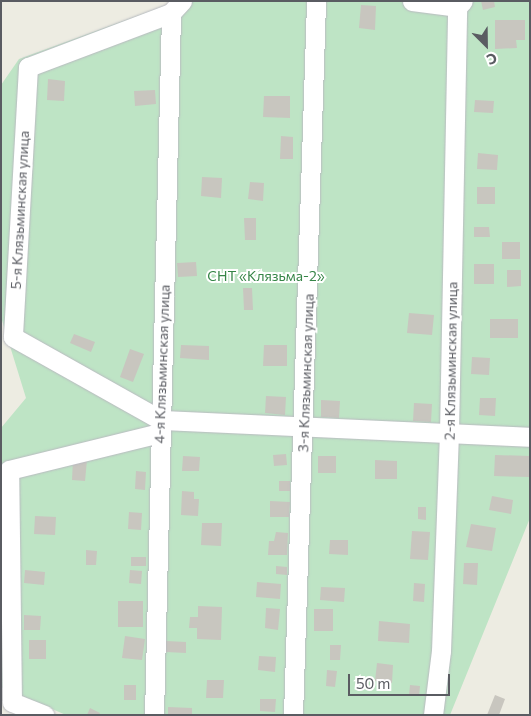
<!DOCTYPE html>
<meta charset="utf-8">
<style>
body{margin:0}
#map{position:relative;width:531px;height:716px;overflow:hidden;background:#edece2;font-family:Commissioner,sans-serif}
div>[style]{position:absolute}
.green>*{inset:0;background:#bee4c5}
.building>*{inset:0;background:#c8c6bf}
.roads{filter:drop-shadow(0 0 1px #b9bac0) drop-shadow(0 0 1px #b9bac0)}
.minor>*{height:19px;margin:-9.5px;padding:0 9.5px;transform-origin:9.5px;border-radius:9.5px;background:#fff}
span{translate:-50% -50%;white-space:nowrap;text-align:center;line-height:1.15;-webkit-text-stroke:4px #fff;paint-order:stroke}
.street-label{font-size:14px;color:#5a5c62}
.park-label{font-size:14px;color:#368547}
.frame{position:absolute;inset:0;border:2px solid #5a5c62;pointer-events:none}
.north{position:absolute;left:461px;top:20px;width:50px;height:50px;-webkit-text-stroke:4px #fff;paint-order:stroke;rotate:157deg;font-size:14px;font-weight:700;line-height:20px;text-align:center;color:#5a5c62}
.north::after{content:'';display:block;margin:auto;width:18px;height:22px;background:#5a5c62;clip-path:polygon(50% 0,100% 100%,50% 72%,0 100%)}
.scale{position:absolute;left:348px;top:674px;width:102px;height:22px;box-sizing:border-box;border:2px solid #5a5c62;border-top:0;padding-left:6px;font-size:15px;line-height:18px;white-space:nowrap;color:#5a5c62;-webkit-text-stroke:4px #fff;paint-order:stroke}
</style>
<div id="map">
<div class="green">
<div style="clip-path:polygon(178px 1px,530px 1px,530px 518px,450px 715px,66px 715px,1px 687px,1px 428px,26px 398px,1px 317px,1px 85px,19px 59px)"></div>
</div>
<div class="building">
<div style="clip-path:polygon(481px 1px,494px 1px,495px 7px,483px 10px)"></div>
<div style="clip-path:polygon(361px 5px,376px 6px,375px 30px,359px 28px)"></div>
<div style="clip-path:polygon(495px 20px,525px 20px,525px 40px,516px 40px,517px 48px,495px 49px)"></div>
<div style="clip-path:polygon(48px 79px,65px 81px,64px 101px,47px 100px)"></div>
<div style="clip-path:polygon(155px 90px,156px 104px,135px 106px,134px 91px)"></div>
<div style="clip-path:polygon(264px 96px,290px 96px,290px 118px,263px 117px)"></div>
<div style="clip-path:polygon(475px 100px,494px 101px,493px 113px,474px 112px)"></div>
<div style="clip-path:polygon(281px 136px,293px 137px,293px 159px,280px 159px)"></div>
<div style="clip-path:polygon(478px 153px,498px 155px,497px 170px,477px 169px)"></div>
<div style="clip-path:polygon(202px 177px,222px 178px,221px 198px,201px 196px)"></div>
<div style="clip-path:polygon(250px 182px,264px 183px,263px 201px,248px 199px)"></div>
<div style="clip-path:polygon(477px 187px,495px 187px,495px 204px,477px 204px)"></div>
<div style="clip-path:polygon(244px 218px,256px 218px,256px 240px,245px 240px)"></div>
<div style="clip-path:polygon(474px 227px,489px 227px,490px 237px,474px 237px)"></div>
<div style="clip-path:polygon(502px 242px,520px 242px,520px 259px,502px 259px)"></div>
<div style="clip-path:polygon(196px 262px,197px 276px,178px 277px,177px 263px)"></div>
<div style="clip-path:polygon(474px 264px,494px 264px,494px 284px,474px 284px)"></div>
<div style="clip-path:polygon(507px 270px,521px 270px,521px 286px,507px 287px)"></div>
<div style="clip-path:polygon(243px 288px,252px 288px,253px 310px,244px 310px)"></div>
<div style="clip-path:polygon(409px 313px,434px 315px,432px 335px,407px 333px)"></div>
<div style="clip-path:polygon(490px 319px,518px 319px,518px 338px,490px 338px)"></div>
<div style="clip-path:polygon(74px 334px,95px 342px,91px 352px,70px 343px)"></div>
<div style="clip-path:polygon(181px 345px,209px 346px,209px 360px,180px 358px)"></div>
<div style="clip-path:polygon(264px 345px,287px 345px,287px 366px,263px 366px)"></div>
<div style="clip-path:polygon(130px 349px,144px 354px,133px 382px,120px 377px)"></div>
<div style="clip-path:polygon(472px 357px,490px 358px,489px 375px,471px 374px)"></div>
<div style="clip-path:polygon(266px 396px,286px 397px,285px 415px,265px 413px)"></div>
<div style="clip-path:polygon(480px 398px,496px 398px,495px 416px,479px 415px)"></div>
<div style="clip-path:polygon(321px 400px,340px 401px,339px 418px,321px 417px)"></div>
<div style="clip-path:polygon(414px 403px,432px 404px,431px 422px,413px 421px)"></div>
<div style="clip-path:polygon(286px 454px,287px 465px,274px 466px,273px 455px)"></div>
<div style="clip-path:polygon(495px 455px,530px 456px,530px 477px,494px 476px)"></div>
<div style="clip-path:polygon(183px 456px,200px 457px,199px 471px,182px 471px)"></div>
<div style="clip-path:polygon(318px 456px,336px 456px,336px 473px,318px 473px)"></div>
<div style="clip-path:polygon(73px 459px,87px 460px,85px 481px,72px 480px)"></div>
<div style="clip-path:polygon(375px 460px,397px 461px,397px 479px,375px 479px)"></div>
<div style="clip-path:polygon(136px 471px,146px 472px,145px 490px,135px 489px)"></div>
<div style="clip-path:polygon(279px 481px,290px 481px,290px 491px,279px 491px)"></div>
<div style="clip-path:polygon(182px 491px,194px 492px,194px 499px,199px 499px,198px 516px,181px 515px)"></div>
<div style="clip-path:polygon(492px 496px,513px 500px,511px 514px,489px 510px)"></div>
<div style="clip-path:polygon(270px 501px,290px 502px,289px 517px,270px 517px)"></div>
<div style="clip-path:polygon(418px 507px,426px 507px,426px 520px,418px 519px)"></div>
<div style="clip-path:polygon(129px 512px,142px 513px,141px 530px,128px 529px)"></div>
<div style="clip-path:polygon(35px 516px,56px 517px,55px 535px,34px 534px)"></div>
<div style="clip-path:polygon(202px 523px,222px 523px,221px 546px,201px 545px)"></div>
<div style="clip-path:polygon(471px 524px,496px 528px,492px 551px,466px 547px)"></div>
<div style="clip-path:polygon(412px 531px,430px 532px,428px 560px,410px 559px)"></div>
<div style="clip-path:polygon(276px 532px,288px 533px,287px 555px,268px 555px,269px 541px,274px 541px)"></div>
<div style="clip-path:polygon(330px 540px,348px 540px,348px 555px,329px 554px)"></div>
<div style="clip-path:polygon(86px 550px,97px 551px,96px 565px,86px 565px)"></div>
<div style="clip-path:polygon(131px 557px,146px 557px,146px 566px,131px 566px)"></div>
<div style="clip-path:polygon(464px 563px,478px 563px,477px 585px,463px 584px)"></div>
<div style="clip-path:polygon(276px 566px,287px 567px,287px 575px,276px 574px)"></div>
<div style="clip-path:polygon(25px 570px,45px 572px,44px 585px,24px 583px)"></div>
<div style="clip-path:polygon(130px 570px,142px 571px,141px 584px,129px 583px)"></div>
<div style="clip-path:polygon(257px 582px,281px 584px,280px 599px,256px 597px)"></div>
<div style="clip-path:polygon(414px 583px,425px 584px,424px 602px,413px 601px)"></div>
<div style="clip-path:polygon(321px 587px,345px 588px,344px 602px,320px 600px)"></div>
<div style="clip-path:polygon(118px 601px,143px 601px,143px 627px,118px 627px)"></div>
<div style="clip-path:polygon(198px 606px,222px 607px,221px 640px,197px 639px,197px 628px,189px 628px,190px 617px,198px 617px)"></div>
<div style="clip-path:polygon(266px 608px,280px 609px,278px 630px,265px 628px)"></div>
<div style="clip-path:polygon(314px 609px,333px 609px,333px 631px,314px 631px)"></div>
<div style="clip-path:polygon(24px 615px,41px 616px,40px 630px,24px 630px)"></div>
<div style="clip-path:polygon(379px 621px,410px 624px,409px 643px,378px 641px)"></div>
<div style="clip-path:polygon(125px 636px,145px 639px,142px 660px,122px 658px)"></div>
<div style="clip-path:polygon(29px 640px,46px 640px,46px 659px,29px 659px)"></div>
<div style="clip-path:polygon(166px 641px,186px 642px,186px 653px,166px 652px)"></div>
<div style="clip-path:polygon(330px 645px,341px 645px,340px 660px,330px 660px)"></div>
<div style="clip-path:polygon(259px 656px,276px 657px,275px 672px,258px 670px)"></div>
<div style="clip-path:polygon(377px 663px,393px 665px,392px 683px,375px 681px)"></div>
<div style="clip-path:polygon(327px 670px,337px 671px,335px 687px,326px 686px)"></div>
<div style="clip-path:polygon(207px 680px,224px 680px,223px 698px,206px 698px)"></div>
<div style="clip-path:polygon(124px 685px,136px 685px,136px 700px,124px 700px)"></div>
<div style="clip-path:polygon(410px 685px,420px 686px,419px 696px,409px 695px)"></div>
<div style="clip-path:polygon(495px 695px,505px 699px,499px 715px,487px 715px)"></div>
<div style="clip-path:polygon(260px 699px,276px 699px,275px 712px,260px 711px)"></div>
<div style="clip-path:polygon(168px 707px,192px 708px,192px 715px,168px 715px)"></div>
<div style="clip-path:polygon(90px 708px,100px 713px,99px 715px,87px 715px)"></div>
</div>
<div class="roads">
<div class="minor">
<div style="left:182px;top:1px;width:16px;rotate:133deg"></div>
<div style="left:171px;top:13px;width:153px;rotate:159.3deg"></div>
<div style="left:28px;top:67px;width:270px;rotate:93.2deg"></div>
<div style="left:13px;top:337px;width:170px;rotate:29.3deg"></div>
<div style="left:161px;top:420px;width:369px;rotate:2.6deg"></div>
<div style="left:412px;top:1px;width:45px;rotate:7.6deg"></div>
<div style="left:457px;top:7px;width:8px;rotate:-45deg"></div>
<div style="left:12px;top:702px;width:232px;rotate:-90.7deg"></div>
<div style="left:9px;top:470px;width:155px;rotate:-13.8deg"></div>
<div style="left:12px;top:702px;width:35px;rotate:22deg"></div>
<div style="left:154px;top:715px;width:702px;rotate:-88.61deg"></div>
<div style="left:293px;top:715px;width:714px;rotate:-88.15deg"></div>
<div style="left:433px;top:715px;width:64px;rotate:-82.9deg"></div>
<div style="left:441px;top:651px;width:218px;rotate:-87.9deg"></div>
<div style="left:449px;top:433px;width:426px;rotate:-88.9deg"></div>
</div>
</div>
<div class="street-label">
<span style="left:20px;top:210px;rotate:-87deg">5-я Клязьминская улица</span>
<span style="left:451px;top:361px;rotate:-89deg">2-я Клязьминская улица</span>
<span style="left:162px;top:364px;rotate:-88deg">4-я Клязьминская улица</span>
<span style="left:306px;top:373px;rotate:-88deg">3-я Клязьминская улица</span>
</div>
<div class="park-label">
<span style="left:266px;top:276px">СНТ «Клязьма-2»</span>
</div>
<div class="frame"></div>
<div class="north">С</div>
<div class="scale">50 m</div>
</div>
